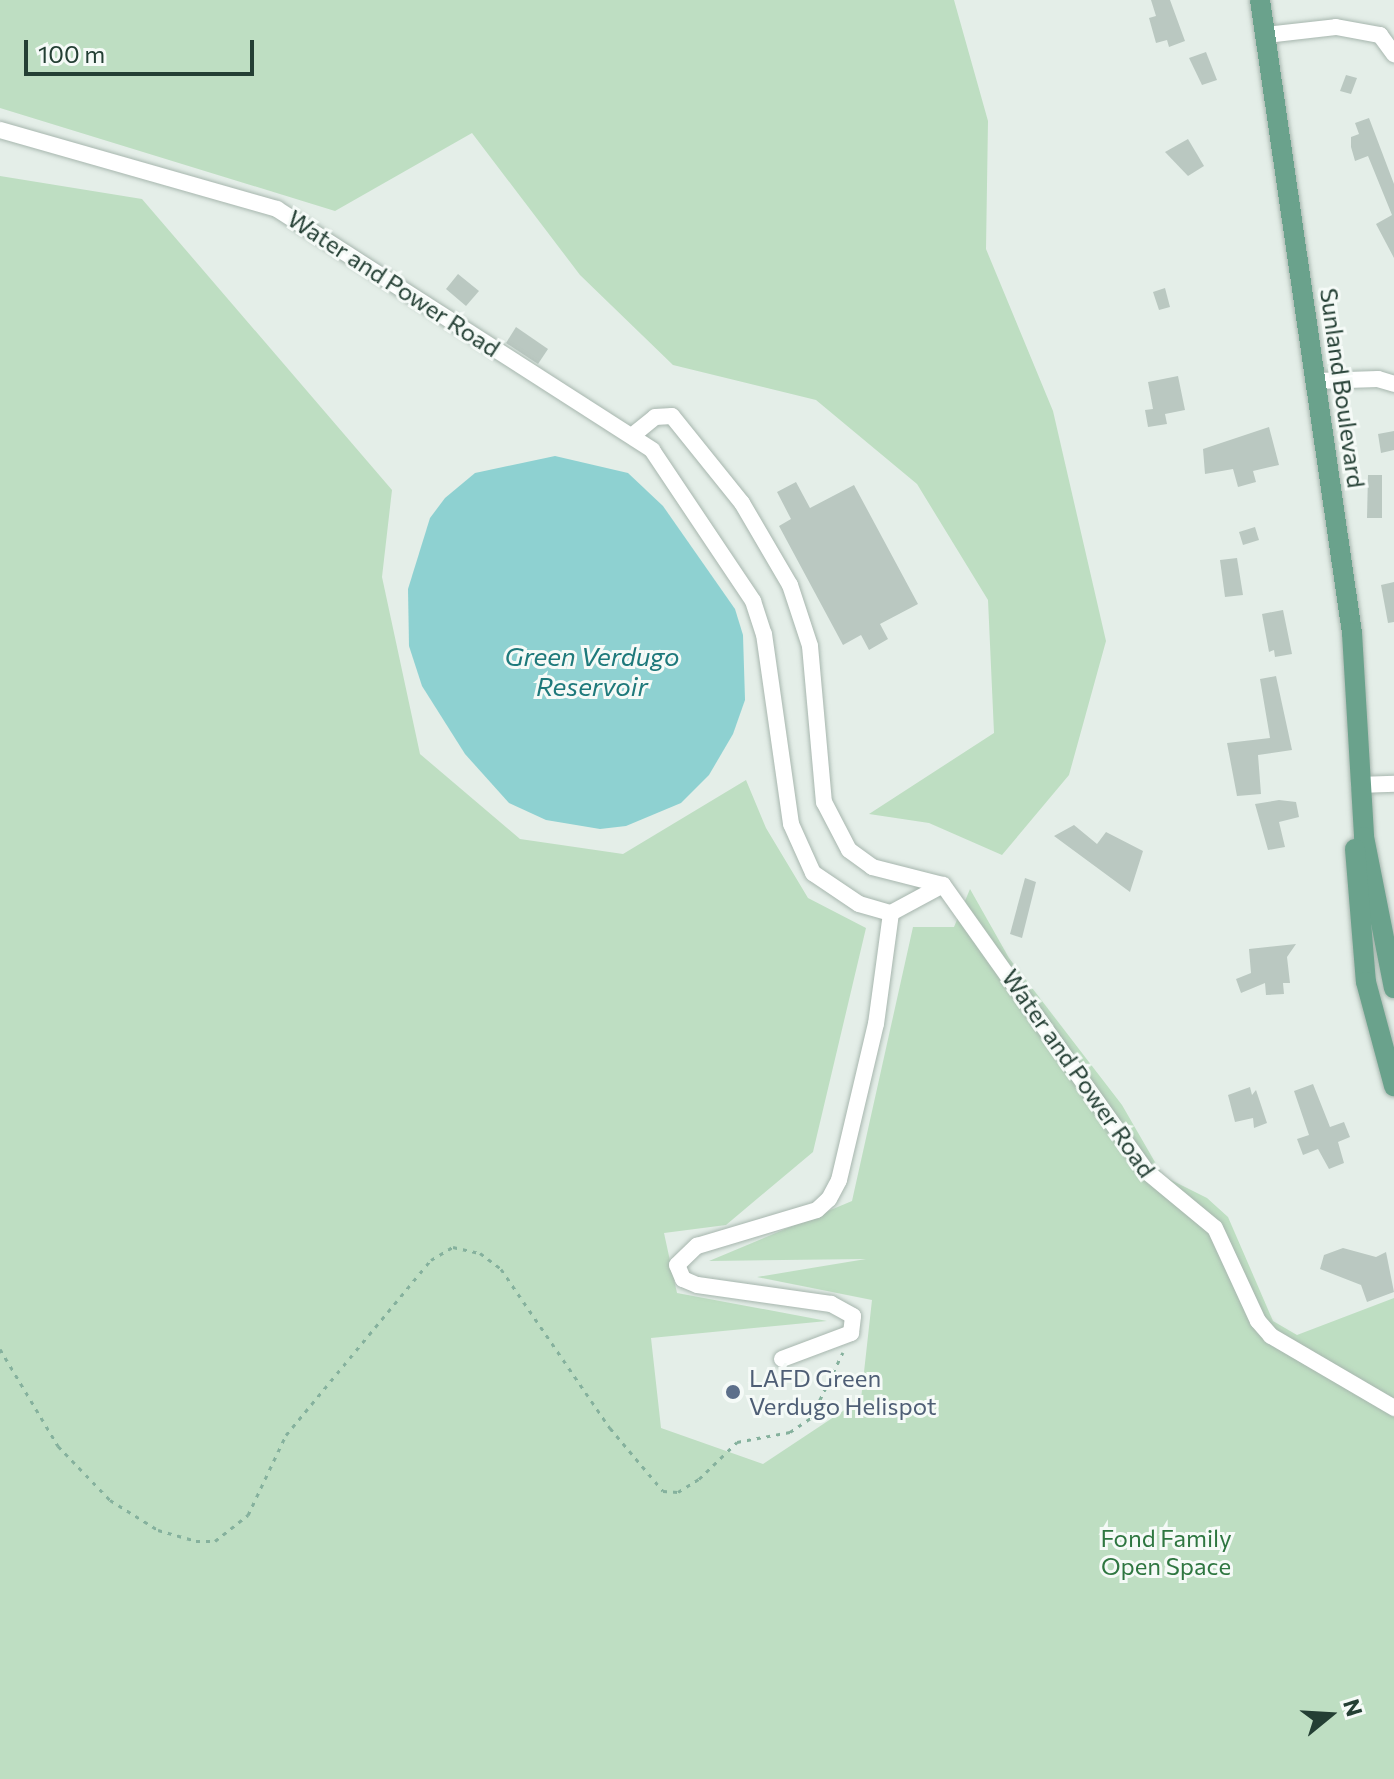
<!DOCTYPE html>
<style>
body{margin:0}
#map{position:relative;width:1394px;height:1779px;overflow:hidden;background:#e4eee8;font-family:Commissioner,sans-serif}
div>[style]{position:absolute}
.green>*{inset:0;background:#bedec2}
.water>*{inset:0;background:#8ed1d1}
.building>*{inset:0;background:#bac8c1}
.path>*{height:3px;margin-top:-1.5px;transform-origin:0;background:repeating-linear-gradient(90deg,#85b19d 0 4px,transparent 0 10px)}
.roads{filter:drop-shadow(0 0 2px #a7b6ae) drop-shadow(0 0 2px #a7b6ae)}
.minor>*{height:16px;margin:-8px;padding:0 8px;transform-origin:8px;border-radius:8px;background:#fff}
.major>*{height:20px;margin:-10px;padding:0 10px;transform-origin:10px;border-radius:10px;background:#6aa28c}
.dots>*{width:22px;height:22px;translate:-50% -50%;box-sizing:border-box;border:4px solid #f5faf7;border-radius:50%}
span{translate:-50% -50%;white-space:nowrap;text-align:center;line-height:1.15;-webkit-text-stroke:6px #f5faf7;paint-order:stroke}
.street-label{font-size:24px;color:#243f34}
.service-label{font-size:24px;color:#4e5e75}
.left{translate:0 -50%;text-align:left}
.park-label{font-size:24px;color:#2e7640}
.water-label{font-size:26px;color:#1e797b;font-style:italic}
.north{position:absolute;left:1290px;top:1675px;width:80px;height:80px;-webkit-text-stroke:6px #f5faf7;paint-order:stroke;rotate:72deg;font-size:22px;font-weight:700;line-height:32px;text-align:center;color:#243f34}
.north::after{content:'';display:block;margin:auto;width:28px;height:36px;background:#243f34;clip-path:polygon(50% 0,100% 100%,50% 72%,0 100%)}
.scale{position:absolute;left:24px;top:40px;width:230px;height:36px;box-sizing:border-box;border:4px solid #243f34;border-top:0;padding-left:10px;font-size:24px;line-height:28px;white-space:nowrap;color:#243f34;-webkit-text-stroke:6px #f5faf7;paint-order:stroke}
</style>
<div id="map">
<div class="green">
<div style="clip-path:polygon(0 0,954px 0,988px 121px,986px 249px,1053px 411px,1106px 641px,1069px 775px,1002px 855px,929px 823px,869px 814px,994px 733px,988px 600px,917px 484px,816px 400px,673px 365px,580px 275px,472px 133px,335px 211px,0 108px)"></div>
<div style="clip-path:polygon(0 176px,142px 199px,392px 490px,382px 577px,420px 754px,520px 839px,623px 854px,746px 780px,766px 828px,808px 898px,866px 928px,813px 1152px,726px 1225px,664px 1233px,677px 1293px,827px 1321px,651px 1338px,661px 1428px,763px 1464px,861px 1399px,872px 1300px,757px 1277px,866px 1259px,709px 1261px,852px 1201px,913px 927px,954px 927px,970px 889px,1009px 958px,1122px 1105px,1163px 1176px,1207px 1198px,1228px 1217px,1273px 1321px,1297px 1335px,1394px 1298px,1394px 1779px,0 1779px)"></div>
</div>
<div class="water">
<div style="clip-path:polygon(555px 456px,628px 473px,663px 506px,735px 609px,743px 635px,745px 700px,733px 734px,709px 775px,681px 803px,626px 826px,600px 829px,546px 820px,509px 803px,465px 754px,422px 686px,409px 646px,408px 589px,430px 518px,445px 498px,475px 473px)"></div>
</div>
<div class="building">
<div style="clip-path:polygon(1151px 0,1170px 0,1185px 41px,1169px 47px,1167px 40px,1156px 43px,1149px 18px,1156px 16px)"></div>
<div style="clip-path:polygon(1206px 52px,1217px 80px,1202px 85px,1189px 58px)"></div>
<div style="clip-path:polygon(1346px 75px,1357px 78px,1351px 94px,1340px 91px)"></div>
<div style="clip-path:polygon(1369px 118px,1394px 184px,1394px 258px,1376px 224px,1392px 215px,1368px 156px,1355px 161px,1351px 147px,1351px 137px,1359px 134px,1355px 123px)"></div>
<div style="clip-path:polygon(1188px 139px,1204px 166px,1188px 176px,1165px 152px)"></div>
<div style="clip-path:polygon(458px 274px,479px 291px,466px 306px,446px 289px)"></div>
<div style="clip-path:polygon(1165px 288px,1170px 307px,1159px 310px,1153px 292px)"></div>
<div style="clip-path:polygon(516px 327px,548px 349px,538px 364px,506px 343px)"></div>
<div style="clip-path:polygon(1178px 376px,1185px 410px,1165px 414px,1167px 424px,1148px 427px,1145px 410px,1153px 409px,1148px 382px)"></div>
<div style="clip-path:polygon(1269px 427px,1279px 465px,1253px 471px,1256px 482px,1238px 487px,1233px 469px,1205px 474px,1203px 449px)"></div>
<div style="clip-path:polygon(1394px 431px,1394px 450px,1381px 453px,1378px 434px)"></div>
<div style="clip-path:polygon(1368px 475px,1382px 475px,1382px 518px,1367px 518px)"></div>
<div style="clip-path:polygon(796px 482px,810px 508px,854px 485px,918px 604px,880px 624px,888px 639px,869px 650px,861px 635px,843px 645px,779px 526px,791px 519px,777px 492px)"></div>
<div style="clip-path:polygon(1255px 527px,1259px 540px,1243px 545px,1239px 532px)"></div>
<div style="clip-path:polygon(1237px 558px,1243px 595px,1225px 597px,1220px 560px)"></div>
<div style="clip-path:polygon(1394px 582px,1394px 622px,1388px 623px,1381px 585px)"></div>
<div style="clip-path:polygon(1283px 610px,1292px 654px,1275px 657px,1274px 650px,1269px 652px,1262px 614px)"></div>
<div style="clip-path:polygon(1276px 676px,1292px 750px,1258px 755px,1261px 794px,1237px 796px,1227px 743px,1270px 738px,1260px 679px)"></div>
<div style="clip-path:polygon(1279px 800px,1296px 802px,1299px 817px,1279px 822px,1285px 847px,1268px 850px,1255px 804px)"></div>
<div style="clip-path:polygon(1074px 825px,1097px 844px,1106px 832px,1143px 851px,1130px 892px,1054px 836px)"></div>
<div style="clip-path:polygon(1025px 878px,1036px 882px,1022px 938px,1010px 934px)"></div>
<div style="clip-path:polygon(1296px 944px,1287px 957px,1290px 983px,1283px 983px,1284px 994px,1266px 995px,1265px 983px,1241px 993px,1236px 979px,1251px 973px,1249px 949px)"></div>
<div style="clip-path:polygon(1313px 1084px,1330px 1127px,1344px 1122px,1350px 1137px,1338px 1142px,1344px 1163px,1329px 1169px,1318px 1149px,1303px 1155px,1297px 1139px,1309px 1135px,1294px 1091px)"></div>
<div style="clip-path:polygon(1250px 1087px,1252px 1095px,1256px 1090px,1267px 1123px,1254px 1128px,1253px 1118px,1235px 1122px,1228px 1095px)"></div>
<div style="clip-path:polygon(1343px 1248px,1376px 1257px,1386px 1252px,1394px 1292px,1367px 1302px,1361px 1285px,1320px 1269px,1324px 1255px)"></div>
</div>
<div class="path">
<div style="left:0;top:1349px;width:113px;rotate:59.1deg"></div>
<div style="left:58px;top:1446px;width:75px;rotate:46.1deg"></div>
<div style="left:110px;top:1500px;width:57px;rotate:32deg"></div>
<div style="left:158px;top:1530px;width:40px;rotate:16deg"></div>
<div style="left:196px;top:1541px;width:19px"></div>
<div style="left:215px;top:1541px;width:42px;rotate:-38.2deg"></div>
<div style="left:248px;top:1515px;width:89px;rotate:-64.6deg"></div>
<div style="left:286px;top:1435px;width:227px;rotate:-50.4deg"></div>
<div style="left:431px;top:1260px;width:26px;rotate:-31deg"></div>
<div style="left:453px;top:1247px;width:28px;rotate:13deg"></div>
<div style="left:480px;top:1253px;width:26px;rotate:37deg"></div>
<div style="left:501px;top:1269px;width:193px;rotate:55.6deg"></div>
<div style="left:610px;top:1428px;width:82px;rotate:49.9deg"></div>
<div style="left:663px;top:1491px;width:15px;rotate:4deg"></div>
<div style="left:678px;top:1492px;width:25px;rotate:-32deg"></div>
<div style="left:699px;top:1479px;width:53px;rotate:-44.2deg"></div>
<div style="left:737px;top:1442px;width:54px;rotate:-10.7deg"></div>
<div style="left:790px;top:1432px;width:25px;rotate:-34deg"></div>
<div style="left:811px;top:1418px;width:73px;rotate:-64.1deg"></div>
</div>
<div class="roads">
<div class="minor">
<div style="left:1266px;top:35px;width:70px;rotate:-6.5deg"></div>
<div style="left:1336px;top:27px;width:45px;rotate:10.3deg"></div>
<div style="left:1380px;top:35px;width:24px;rotate:54deg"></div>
<div style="left:0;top:130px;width:288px;rotate:15.9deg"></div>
<div style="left:277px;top:209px;width:446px;rotate:32.7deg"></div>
<div style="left:652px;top:450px;width:182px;rotate:56.2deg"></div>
<div style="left:753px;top:601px;width:35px;rotate:72deg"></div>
<div style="left:764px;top:634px;width:192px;rotate:81.9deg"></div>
<div style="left:791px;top:824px;width:54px;rotate:65.8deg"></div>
<div style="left:813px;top:873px;width:55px;rotate:34deg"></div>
<div style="left:859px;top:904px;width:33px;rotate:16deg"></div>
<div style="left:891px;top:913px;width:59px;rotate:-28.3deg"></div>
<div style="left:1316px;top:381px;width:62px;rotate:-1.8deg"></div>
<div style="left:1378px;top:379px;width:17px;rotate:17deg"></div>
<div style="left:633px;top:435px;width:28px;rotate:-39deg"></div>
<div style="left:655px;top:417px;width:17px;rotate:-3deg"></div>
<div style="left:672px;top:416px;width:112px;rotate:51.2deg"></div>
<div style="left:742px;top:503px;width:95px;rotate:59.7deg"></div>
<div style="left:790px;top:585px;width:64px;rotate:71.8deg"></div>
<div style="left:810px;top:646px;width:157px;rotate:84.9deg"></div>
<div style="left:824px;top:802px;width:54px;rotate:62.5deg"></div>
<div style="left:849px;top:850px;width:29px;rotate:36deg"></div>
<div style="left:872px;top:867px;width:73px;rotate:14.2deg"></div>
<div style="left:943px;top:885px;width:351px;rotate:54.6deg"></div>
<div style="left:1146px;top:1171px;width:89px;rotate:39.6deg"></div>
<div style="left:1215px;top:1228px;width:102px;rotate:65.2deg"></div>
<div style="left:1258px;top:1321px;width:20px;rotate:49deg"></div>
<div style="left:1271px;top:1336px;width:143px;rotate:30.3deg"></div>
<div style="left:1359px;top:785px;width:35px;rotate:-2deg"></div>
<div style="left:782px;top:1359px;width:74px;rotate:-20.6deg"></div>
<div style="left:851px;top:1333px;width:17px;rotate:-83deg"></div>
<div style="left:853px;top:1316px;width:25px;rotate:-151deg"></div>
<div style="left:831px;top:1304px;width:135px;rotate:-171.9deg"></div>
<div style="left:697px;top:1285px;width:15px;rotate:-157deg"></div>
<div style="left:683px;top:1279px;width:15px;rotate:-113deg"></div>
<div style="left:677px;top:1265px;width:28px;rotate:-44deg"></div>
<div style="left:697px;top:1246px;width:125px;rotate:-16.7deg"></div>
<div style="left:817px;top:1210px;width:16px;rotate:-43deg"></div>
<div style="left:829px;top:1199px;width:21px;rotate:-62deg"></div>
<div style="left:839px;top:1180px;width:160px;rotate:-76.7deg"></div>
<div style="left:876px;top:1024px;width:112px;rotate:-82.3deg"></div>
</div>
<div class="major">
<div style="left:1260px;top:0;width:640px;rotate:81.73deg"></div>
<div style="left:1352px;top:633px;width:204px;rotate:86.6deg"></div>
<div style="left:1364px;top:837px;width:154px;rotate:78.8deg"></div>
<div style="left:1355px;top:849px;width:133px;rotate:85.3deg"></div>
<div style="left:1366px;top:982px;width:108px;rotate:74.9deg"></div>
</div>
</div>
<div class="dots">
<div style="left:733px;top:1392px;background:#5c6f8a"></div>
</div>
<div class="street-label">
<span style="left:394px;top:283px;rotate:33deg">Water and Power Road</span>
<span style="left:1343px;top:388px;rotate:82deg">Sunland Boulevard</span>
<span style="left:1079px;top:1073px;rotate:55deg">Water and Power Road</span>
</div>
<div class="service-label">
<span class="left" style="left:749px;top:1392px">LAFD Green<br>Verdugo Helispot</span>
</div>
<div class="park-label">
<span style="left:1166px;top:1552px">Fond Family<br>Open Space</span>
</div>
<div class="water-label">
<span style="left:592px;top:671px">Green Verdugo<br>Reservoir</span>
</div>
<div class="north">N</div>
<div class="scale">100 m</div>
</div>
